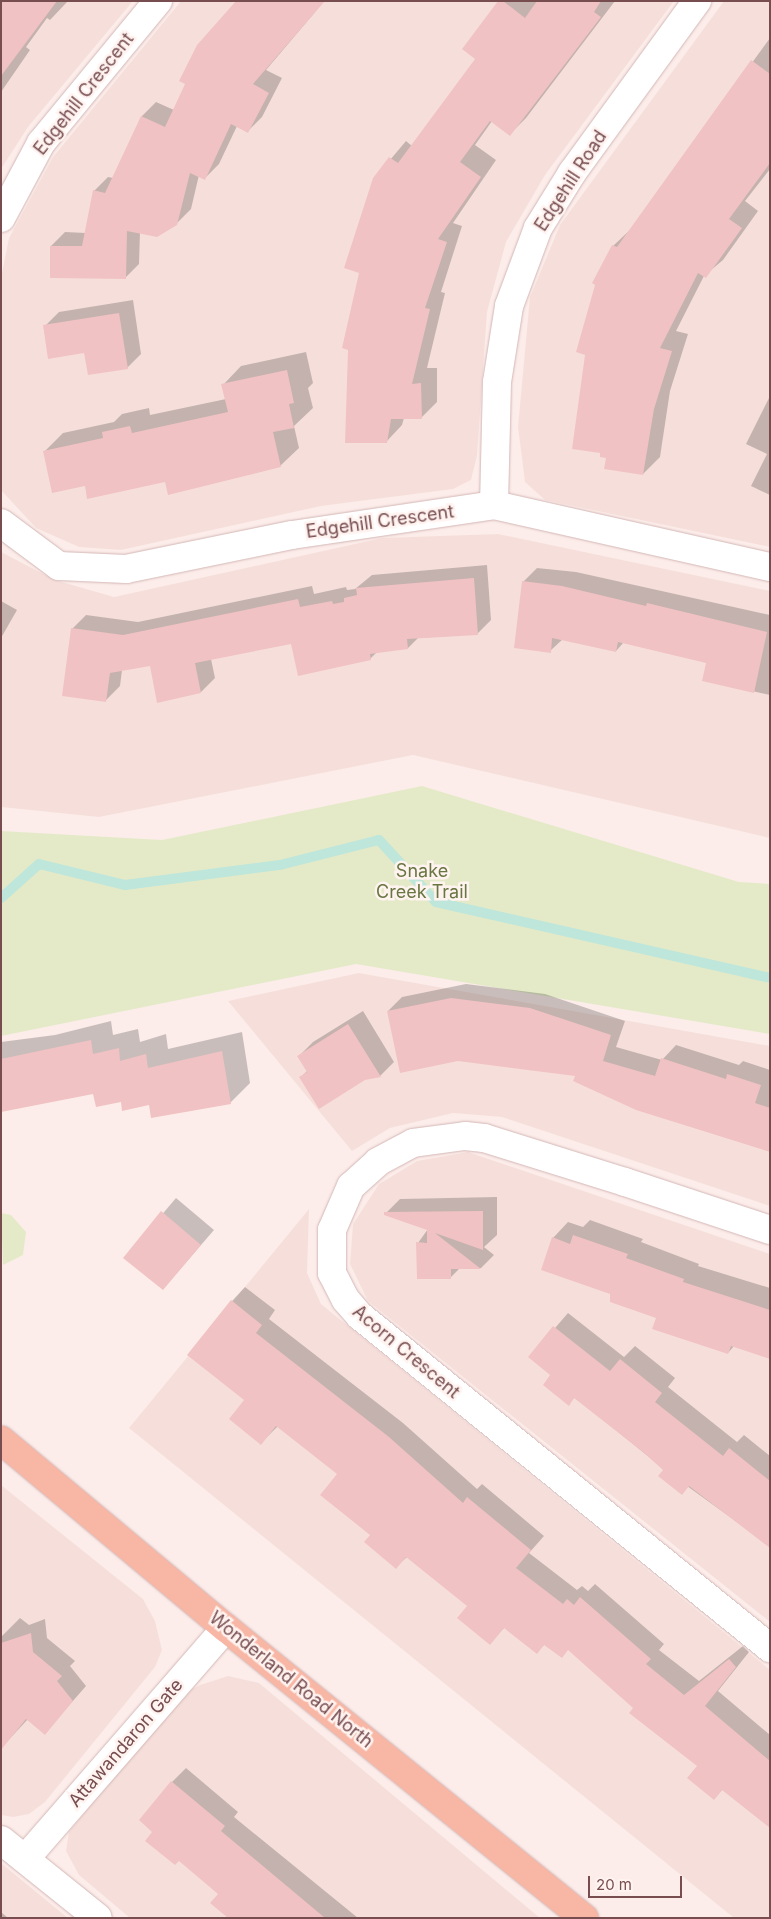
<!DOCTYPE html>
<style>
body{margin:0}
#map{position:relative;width:771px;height:1919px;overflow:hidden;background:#fcedea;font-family:Inter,sans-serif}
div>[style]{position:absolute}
.residential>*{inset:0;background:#f6dfdb}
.green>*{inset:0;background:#e4eac8}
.shadow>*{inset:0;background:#0003}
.stream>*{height:10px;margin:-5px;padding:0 5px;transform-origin:5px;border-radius:5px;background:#bee6db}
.building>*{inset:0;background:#f1c2c3}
.roads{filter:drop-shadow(0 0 1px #d3b6b5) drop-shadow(0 0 1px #d3b6b5)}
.street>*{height:28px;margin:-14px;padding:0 14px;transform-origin:14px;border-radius:14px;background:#fff}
.primary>*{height:28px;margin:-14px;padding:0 14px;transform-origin:14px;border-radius:14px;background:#f8b6a5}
span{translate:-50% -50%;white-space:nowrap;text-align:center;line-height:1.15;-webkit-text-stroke:5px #fff3f0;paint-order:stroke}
.street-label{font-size:18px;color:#774d50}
.park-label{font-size:18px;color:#687642}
.frame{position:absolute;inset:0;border:2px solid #774d50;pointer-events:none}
.scale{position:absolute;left:588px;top:1876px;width:94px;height:22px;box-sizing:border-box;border:2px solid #774d50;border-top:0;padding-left:6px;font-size:15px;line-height:18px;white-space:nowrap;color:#774d50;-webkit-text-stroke:4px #fff3f0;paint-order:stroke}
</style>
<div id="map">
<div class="residential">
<div style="clip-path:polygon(1px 1px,133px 1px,28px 127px,1px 169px)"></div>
<div style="clip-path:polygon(181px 1px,674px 1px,545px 175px,506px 242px,487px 312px,477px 456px,471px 480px,453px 489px,321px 506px,121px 550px,79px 547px,36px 528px,1px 490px,1px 278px,9px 238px,53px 157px)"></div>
<div style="clip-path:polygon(724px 1px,770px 1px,770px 547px,545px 500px,525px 482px,518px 427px,530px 297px,560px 225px)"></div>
<div style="clip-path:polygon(498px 534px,770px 591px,770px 838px,413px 755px,99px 817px,1px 807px,1px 552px,55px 580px,114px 597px,382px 538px)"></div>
<div style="clip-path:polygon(359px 973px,770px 1046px,770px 1206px,502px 1117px,453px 1113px,390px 1128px,352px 1151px,228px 1001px)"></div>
<div style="clip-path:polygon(468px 1152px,770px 1254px,770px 1622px,368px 1301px,350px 1264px,353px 1224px,379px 1184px,417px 1161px)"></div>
<div style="clip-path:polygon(309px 1209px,307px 1273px,321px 1304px,770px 1670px,770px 1918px,734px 1918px,129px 1428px)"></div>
<div style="clip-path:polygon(1px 1485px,143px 1599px,155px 1621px,162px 1650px,155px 1667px,45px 1802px,29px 1814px,13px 1817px,1px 1815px)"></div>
<div style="clip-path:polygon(228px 1676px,259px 1683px,540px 1918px,130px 1918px,79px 1875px,66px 1851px,69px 1832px,177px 1697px,200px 1685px)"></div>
<div style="clip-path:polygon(1px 1863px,68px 1918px,1px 1918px)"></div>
</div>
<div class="green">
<div style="clip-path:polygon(422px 786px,739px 882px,770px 884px,770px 1034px,356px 964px,1px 1036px,1px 831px,162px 840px)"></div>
<div style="clip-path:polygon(1px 1213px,11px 1215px,26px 1232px,23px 1255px,3px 1265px)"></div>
</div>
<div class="shadow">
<div style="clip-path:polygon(1px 1px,68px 1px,50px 20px,47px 18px,26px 47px,30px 50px,1px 92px)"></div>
<div style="clip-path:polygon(499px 1px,615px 1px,526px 118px,510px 134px,492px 121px,475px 145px,496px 160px,453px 223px,462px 226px,441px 292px,445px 293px,427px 368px,437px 368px,437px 402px,421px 418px,404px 418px,402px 425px,386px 442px,361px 272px,374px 179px,406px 141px,412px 146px,477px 59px)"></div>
<div style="clip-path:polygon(316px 11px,266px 70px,282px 78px,262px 117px,248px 131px,237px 126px,219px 164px,205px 178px,199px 175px,191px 209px,176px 224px,140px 232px,139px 264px,125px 278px,51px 246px,65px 232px,86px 233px,94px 191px,108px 177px,113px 178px,142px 116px,156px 102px,174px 110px)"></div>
<div style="clip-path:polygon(770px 38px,770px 169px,745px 201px,758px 211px,723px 260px,704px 276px,676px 331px,688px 334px,670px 391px,660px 457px,643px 474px,607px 457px,613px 246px,631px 229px)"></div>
<div style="clip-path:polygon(133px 300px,141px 354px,127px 368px,45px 326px,59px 312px)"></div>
<div style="clip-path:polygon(306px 352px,313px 383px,308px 388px,313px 408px,294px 426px,299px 448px,280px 466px,169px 494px,166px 481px,86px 485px,45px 451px,63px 433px,114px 422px,122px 414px,149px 408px,150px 415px,226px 399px,223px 385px,241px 366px)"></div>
<div style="clip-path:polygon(770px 396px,770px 495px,751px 486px,767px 454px,746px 444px)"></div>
<div style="clip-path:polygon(487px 565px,491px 620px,477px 634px,418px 638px,408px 648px,378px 651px,370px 659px,292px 643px,211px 659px,215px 678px,201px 692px,151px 664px,122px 670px,120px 686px,106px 700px,72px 629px,86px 615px,138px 622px,312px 586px,314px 594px,346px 587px,347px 590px,355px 589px,372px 575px)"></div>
<div style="clip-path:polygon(537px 568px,576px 572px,770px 615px,770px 695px,704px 680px,708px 662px,624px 642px,616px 651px,563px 639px,550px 651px,523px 582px)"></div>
<div style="clip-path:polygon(1px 601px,17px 610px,1px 638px)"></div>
<div style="clip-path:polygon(466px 984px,545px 994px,625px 1021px,616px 1047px,662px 1060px,676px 1045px,739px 1065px,743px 1061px,770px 1070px,770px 1151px,576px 1075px,388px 1011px,402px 997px)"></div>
<div style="clip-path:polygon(363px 1011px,394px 1062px,380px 1076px,365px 1079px,301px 1077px,308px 1070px,299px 1056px,313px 1042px)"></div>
<div style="clip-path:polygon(111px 1021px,113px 1035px,138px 1029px,140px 1042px,166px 1034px,168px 1049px,242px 1032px,250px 1083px,230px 1103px,150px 1104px,94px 1093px,1px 1111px,1px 1042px,55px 1035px)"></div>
<div style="clip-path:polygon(497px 1197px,497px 1235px,484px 1247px,494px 1255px,481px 1268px,460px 1268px,451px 1277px,418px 1243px,428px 1229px,386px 1213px,400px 1199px)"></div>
<div style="clip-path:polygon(176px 1198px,214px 1230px,163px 1289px,125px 1258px)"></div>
<div style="clip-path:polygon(590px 1220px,643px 1239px,641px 1242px,699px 1264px,698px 1266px,770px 1288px,770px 1358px,734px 1346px,728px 1353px,611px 1293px,553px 1238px,568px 1222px,583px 1227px)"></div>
<div style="clip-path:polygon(245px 1287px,275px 1310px,269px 1319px,403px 1423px,477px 1489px,482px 1484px,544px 1536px,529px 1553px,577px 1590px,582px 1586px,588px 1591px,595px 1584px,664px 1644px,659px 1650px,699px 1681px,743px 1646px,749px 1652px,718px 1691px,770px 1735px,770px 1819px,723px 1789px,714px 1799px,699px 1766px,569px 1649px,545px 1644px,537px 1652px,505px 1627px,490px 1643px,469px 1606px,407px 1557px,396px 1567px,371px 1535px,339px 1474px,278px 1426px,261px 1443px,246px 1400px,232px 1301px)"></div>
<div style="clip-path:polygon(568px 1313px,624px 1357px,635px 1346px,675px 1378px,668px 1387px,737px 1442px,744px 1435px,770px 1456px,770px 1546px,665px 1470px,575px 1397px,568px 1404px,552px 1375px,530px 1357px)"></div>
<div style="clip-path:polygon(20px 1618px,29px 1625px,45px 1619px,47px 1638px,75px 1661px,70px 1666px,86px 1686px,45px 1733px,28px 1719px,3px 1746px,1px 1637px)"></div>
<div style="clip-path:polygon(186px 1768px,238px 1812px,234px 1817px,358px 1918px,231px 1918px,220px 1894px,154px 1832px,172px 1782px)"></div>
<div style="clip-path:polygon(1px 1912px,8px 1918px,1px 1918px)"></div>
</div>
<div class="stream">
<div style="left:1px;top:898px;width:51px;rotate:-41.8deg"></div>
<div style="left:39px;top:864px;width:89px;rotate:13.7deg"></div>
<div style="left:125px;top:885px;width:156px;rotate:-7.4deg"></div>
<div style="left:280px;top:865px;width:102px;rotate:-14.2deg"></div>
<div style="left:379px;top:840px;width:84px;rotate:47.4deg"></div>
<div style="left:436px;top:902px;width:343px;rotate:12.8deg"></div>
</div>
<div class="building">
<div style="clip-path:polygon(1px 1px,57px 1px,1px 76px)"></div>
<div style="clip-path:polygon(236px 1px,325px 1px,253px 84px,269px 93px,248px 133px,231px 124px,205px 180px,190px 173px,177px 225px,157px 237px,127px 231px,126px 279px,50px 278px,50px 246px,82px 246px,93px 190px,105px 193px,141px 116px,165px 127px,185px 84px,179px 81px,197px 45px)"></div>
<div style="clip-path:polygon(498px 1px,503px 1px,525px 18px,537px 1px,601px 1px,594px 12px,601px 17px,510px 136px,490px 121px,460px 162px,481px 177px,438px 239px,447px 242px,425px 308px,430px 309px,412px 384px,421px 383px,422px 419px,391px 419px,387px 443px,345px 443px,348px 350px,342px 348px,359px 273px,344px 268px,373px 178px,389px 157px,398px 163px,475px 59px,462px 49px)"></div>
<div style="clip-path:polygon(751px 60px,770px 74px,770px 163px,729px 219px,742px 228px,706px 278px,698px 273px,660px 348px,672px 351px,654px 409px,643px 475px,604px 469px,606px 458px,600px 457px,600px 453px,572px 449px,585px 355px,576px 352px,595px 285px,592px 283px,612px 245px,617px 247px)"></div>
<div style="clip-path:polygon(119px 313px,128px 369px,88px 375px,84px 353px,48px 359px,43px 325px)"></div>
<div style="clip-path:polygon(287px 370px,294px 403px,289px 404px,294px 428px,273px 432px,281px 467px,168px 495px,165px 482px,87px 499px,85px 486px,52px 493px,43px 451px,103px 438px,102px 432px,130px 426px,132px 433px,228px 412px,221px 384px)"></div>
<div style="clip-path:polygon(474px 578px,478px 635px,407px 639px,408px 649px,370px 654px,371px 660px,298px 676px,291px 644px,195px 663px,201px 693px,157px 703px,150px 666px,110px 673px,106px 702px,62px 696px,71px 628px,123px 635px,298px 599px,300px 607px,332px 601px,333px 604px,344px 602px,344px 598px,357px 595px,356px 588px)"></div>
<div style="clip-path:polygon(522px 581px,562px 586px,646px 606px,647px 603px,767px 632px,754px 693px,702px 681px,706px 663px,618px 642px,616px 652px,552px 638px,551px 653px,514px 648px)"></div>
<div style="clip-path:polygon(451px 998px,530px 1008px,611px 1035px,603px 1061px,655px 1076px,661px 1058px,726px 1079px,727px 1074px,761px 1085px,755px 1103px,770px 1108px,770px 1152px,636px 1110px,573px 1081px,575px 1076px,458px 1061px,400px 1073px,387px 1011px)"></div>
<div style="clip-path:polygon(348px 1024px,381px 1077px,365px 1080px,319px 1109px,299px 1077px,307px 1072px,297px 1056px)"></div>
<div style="clip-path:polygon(91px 1040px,93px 1054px,119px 1048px,120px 1061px,146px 1054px,148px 1068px,222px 1051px,231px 1104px,151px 1118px,149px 1105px,122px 1111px,121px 1102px,96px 1107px,93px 1094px,1px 1112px,1px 1059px)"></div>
<div style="clip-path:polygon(161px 1211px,201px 1245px,163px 1290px,123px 1258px)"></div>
<div style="clip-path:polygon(483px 1211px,483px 1250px,435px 1233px,481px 1269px,451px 1269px,451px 1279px,417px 1279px,416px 1242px,427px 1243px,427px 1230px,384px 1215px,384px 1212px)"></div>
<div style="clip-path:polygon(573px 1235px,628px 1254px,626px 1258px,684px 1279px,683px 1282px,770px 1310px,770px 1359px,731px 1346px,728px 1354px,652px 1329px,656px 1318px,610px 1302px,610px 1294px,541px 1270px,552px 1237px,570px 1244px)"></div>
<div style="clip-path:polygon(231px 1300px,262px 1325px,256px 1333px,389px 1437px,463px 1503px,467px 1497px,531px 1550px,516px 1568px,563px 1604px,567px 1599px,574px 1605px,580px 1597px,651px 1659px,646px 1664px,684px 1695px,729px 1659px,736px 1667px,705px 1706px,770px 1761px,770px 1828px,722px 1790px,714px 1800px,687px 1778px,697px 1766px,629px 1713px,633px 1708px,568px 1650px,562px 1658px,544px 1645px,537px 1654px,504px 1628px,490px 1645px,457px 1618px,467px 1606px,406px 1557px,396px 1569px,364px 1542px,370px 1535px,320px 1495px,337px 1474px,276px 1426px,261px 1445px,229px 1419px,244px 1400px,187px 1355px)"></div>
<div style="clip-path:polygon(553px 1326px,610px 1371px,620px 1359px,662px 1393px,655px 1402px,723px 1456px,729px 1448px,770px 1481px,770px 1548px,689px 1486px,682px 1495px,658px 1476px,663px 1470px,643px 1452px,574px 1398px,569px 1406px,543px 1385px,550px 1375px,528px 1357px)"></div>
<div style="clip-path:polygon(31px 1633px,33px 1652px,62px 1676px,57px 1681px,73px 1701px,45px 1735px,26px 1719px,1px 1750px,1px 1643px)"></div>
<div style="clip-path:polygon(171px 1781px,225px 1826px,221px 1831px,325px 1918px,228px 1918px,210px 1903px,218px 1894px,179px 1861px,175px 1865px,145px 1841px,152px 1832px,139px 1820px)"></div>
</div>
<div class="roads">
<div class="street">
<div style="left:1px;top:218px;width:85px;rotate:-61.9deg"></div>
<div style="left:41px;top:143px;width:184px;rotate:-50.5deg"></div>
<div style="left:494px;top:505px;width:123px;rotate:-88.6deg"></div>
<div style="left:497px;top:382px;width:77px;rotate:-81deg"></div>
<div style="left:509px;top:306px;width:83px;rotate:-69.6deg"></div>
<div style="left:538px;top:228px;width:65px;rotate:-58.3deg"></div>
<div style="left:572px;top:173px;width:213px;rotate:-54deg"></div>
<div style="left:1px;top:523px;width:72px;rotate:36.6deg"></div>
<div style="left:59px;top:566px;width:67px;rotate:2.6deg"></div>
<div style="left:126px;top:569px;width:169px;rotate:-11.6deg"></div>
<div style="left:292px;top:535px;width:204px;rotate:-8.4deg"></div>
<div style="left:494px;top:505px;width:283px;rotate:12.7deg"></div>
<div style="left:770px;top:1230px;width:153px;rotate:-161.7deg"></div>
<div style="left:625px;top:1182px;width:148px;rotate:-162.7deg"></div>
<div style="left:484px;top:1138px;width:19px;rotate:-174deg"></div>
<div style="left:465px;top:1136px;width:52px;rotate:172.3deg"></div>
<div style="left:413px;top:1143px;width:40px;rotate:152deg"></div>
<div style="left:378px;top:1162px;width:36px;rotate:138deg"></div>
<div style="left:351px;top:1186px;width:48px;rotate:113.4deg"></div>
<div style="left:332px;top:1230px;width:43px;rotate:90deg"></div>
<div style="left:332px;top:1273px;width:30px;rotate:63deg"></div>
<div style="left:346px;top:1300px;width:21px;rotate:49deg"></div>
<div style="left:360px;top:1316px;width:528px;rotate:39deg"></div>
<div style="left:1px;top:1840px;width:124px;rotate:38.8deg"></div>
<div style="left:25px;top:1859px;width:306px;rotate:-49deg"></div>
</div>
<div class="primary">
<div style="left:1px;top:1440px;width:293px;rotate:39.9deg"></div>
<div style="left:226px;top:1628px;width:461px;rotate:39deg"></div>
</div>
</div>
<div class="street-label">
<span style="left:84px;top:94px;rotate:-52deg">Edgehill Crescent</span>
<span style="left:571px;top:181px;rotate:-57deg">Edgehill Road</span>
<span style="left:380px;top:522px;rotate:-8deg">Edgehill Crescent</span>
<span style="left:406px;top:1352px;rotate:40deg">Acorn Crescent</span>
<span style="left:291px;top:1680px;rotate:39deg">Wonderland Road North</span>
<span style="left:126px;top:1743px;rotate:-49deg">Attawandaron Gate</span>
</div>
<div class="park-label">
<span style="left:422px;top:882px">Snake<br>Creek Trail</span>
</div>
<div class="frame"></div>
<div class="scale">20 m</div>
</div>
